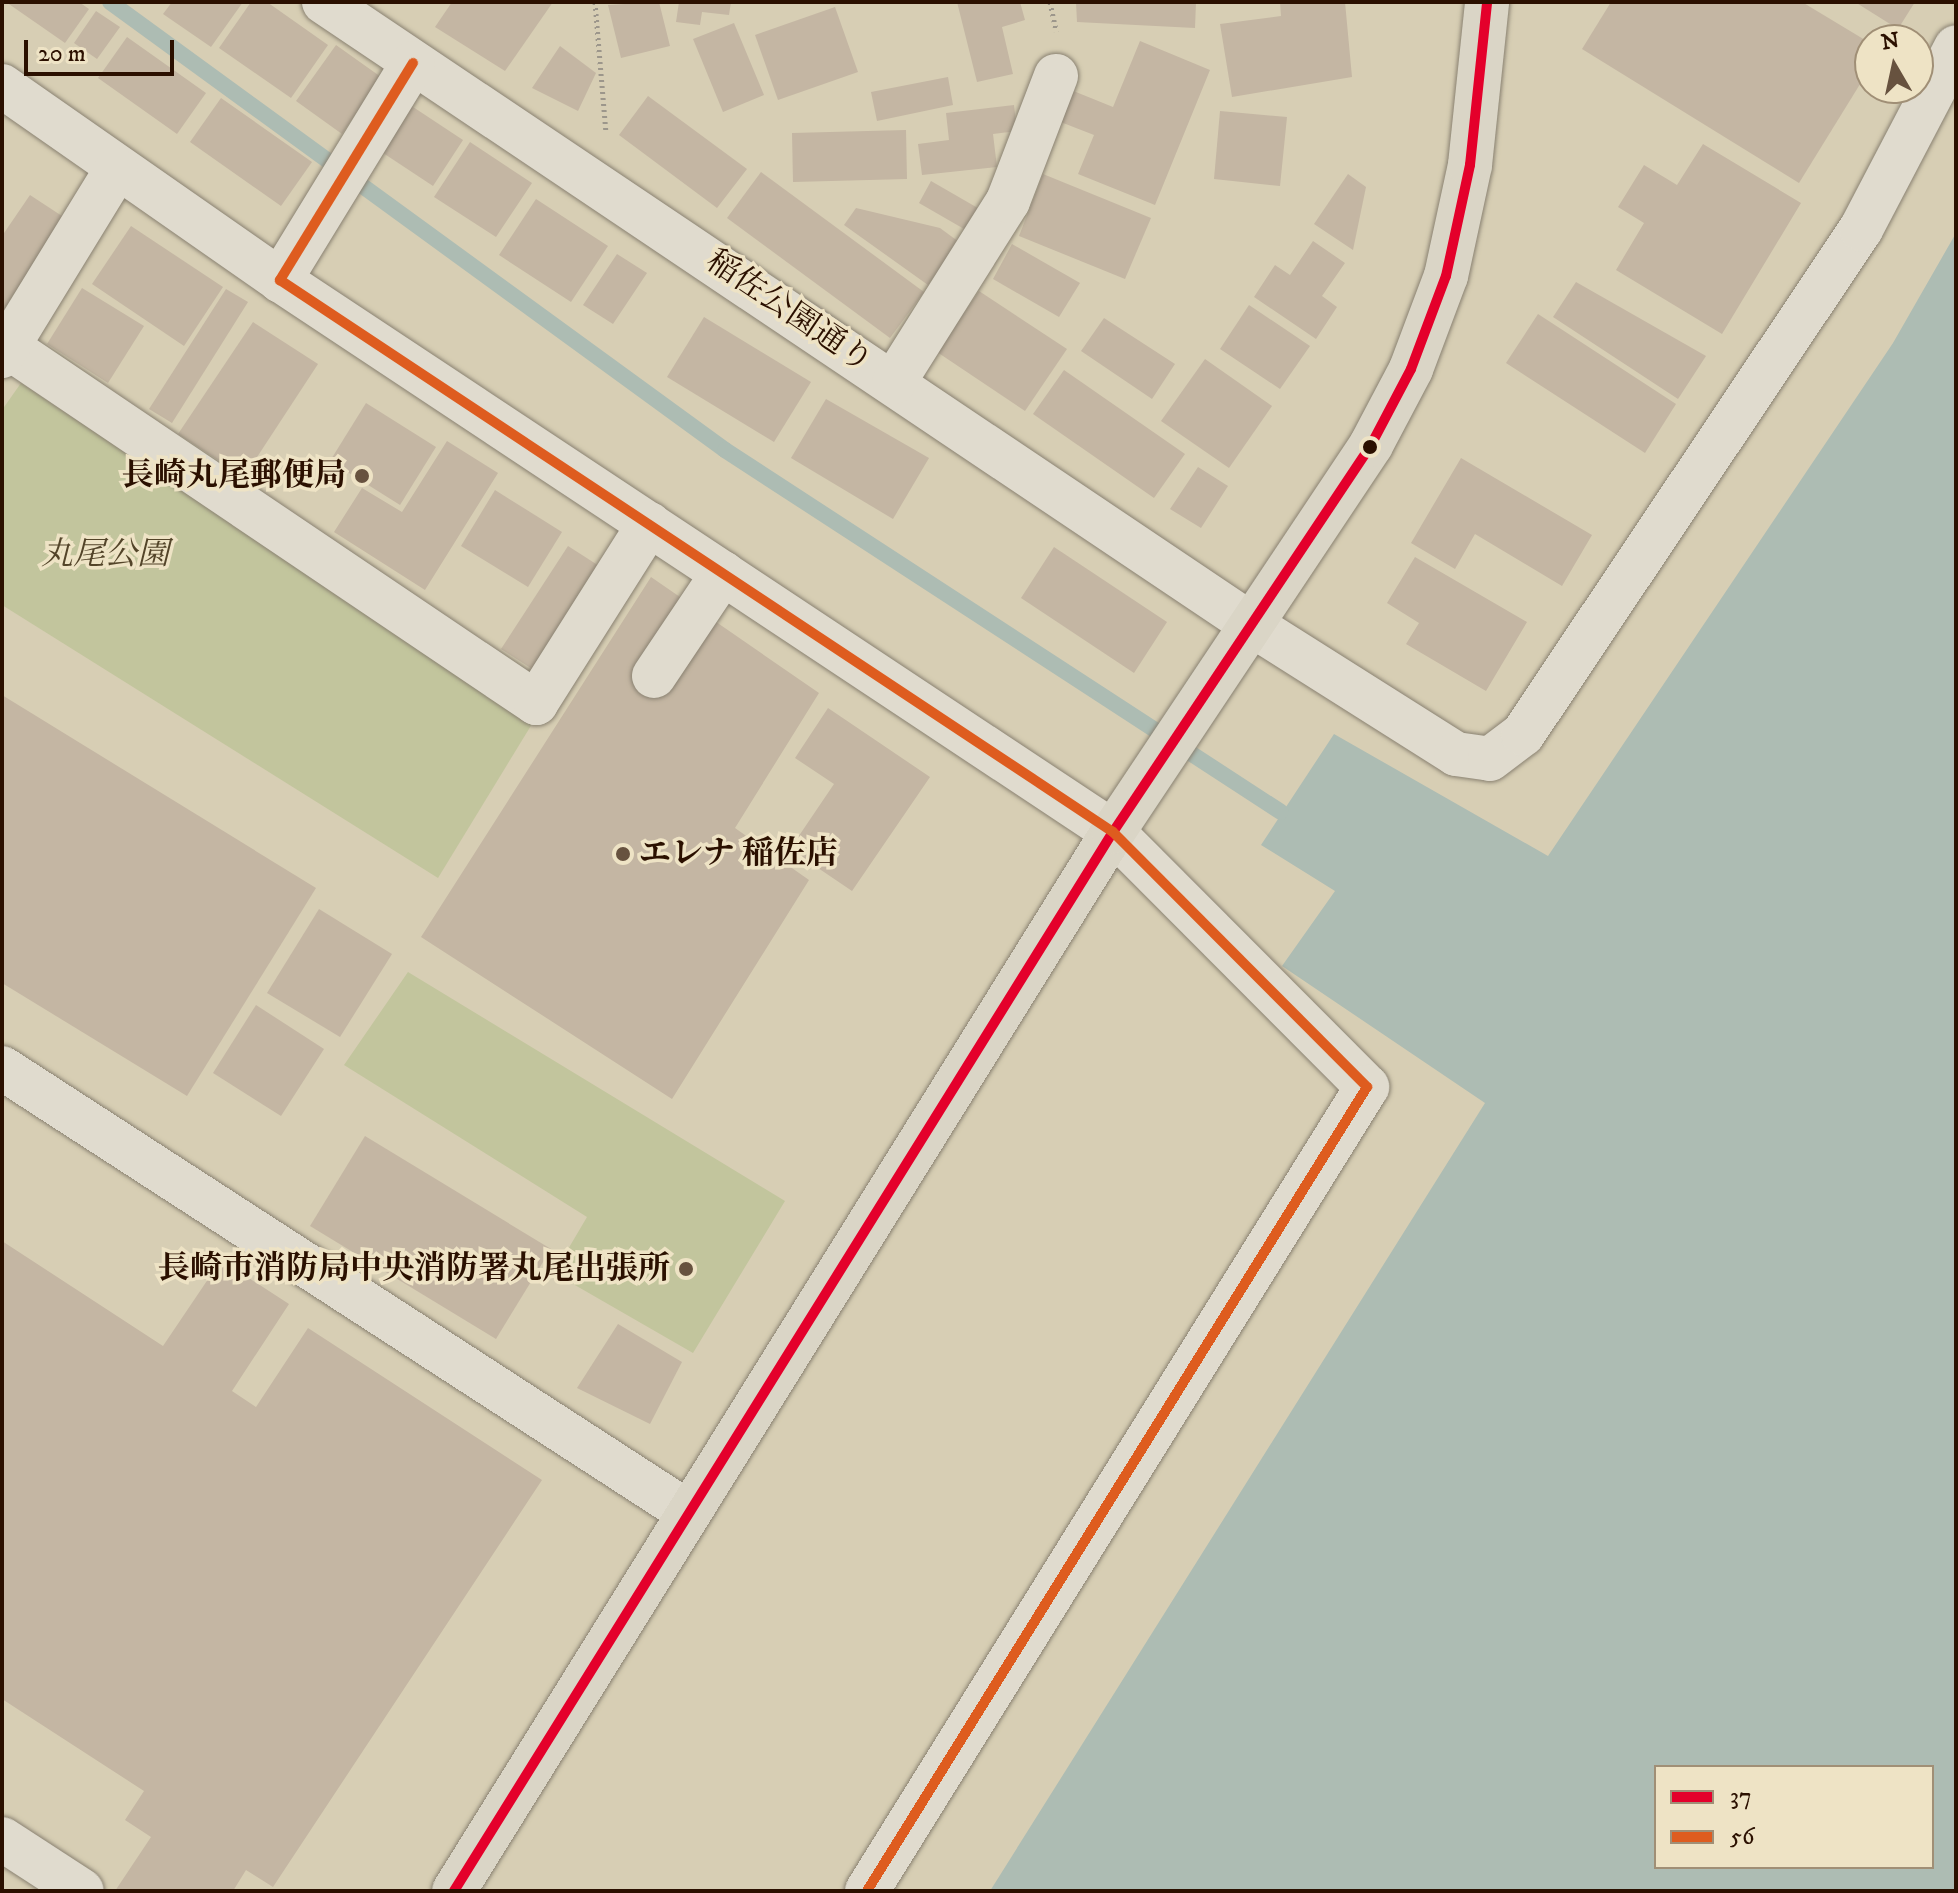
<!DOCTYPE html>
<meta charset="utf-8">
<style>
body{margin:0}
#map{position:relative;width:1958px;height:1893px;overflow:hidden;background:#d7ceb4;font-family:"IM FELL DW Pica","Noto Serif JP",serif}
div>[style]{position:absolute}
.green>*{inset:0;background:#c2c59d}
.water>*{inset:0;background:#adbcb3}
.stream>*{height:16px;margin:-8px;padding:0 8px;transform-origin:8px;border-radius:8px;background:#adbcb3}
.building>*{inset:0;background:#c4b6a3}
.path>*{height:5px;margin-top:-2.5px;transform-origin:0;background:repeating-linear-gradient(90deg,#9c968b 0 2px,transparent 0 6px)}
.roads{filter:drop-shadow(0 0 2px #898171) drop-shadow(0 0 2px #898171)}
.minor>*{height:44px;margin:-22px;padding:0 22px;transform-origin:22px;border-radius:22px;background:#e0dbce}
.highway>*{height:44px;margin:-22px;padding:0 22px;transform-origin:22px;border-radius:22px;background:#dad5c6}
.bus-1>*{height:10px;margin:-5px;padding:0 5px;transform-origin:5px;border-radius:5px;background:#e4002b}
.bus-2>*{height:10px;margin:-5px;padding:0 5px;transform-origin:5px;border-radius:5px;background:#de5c1f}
.dots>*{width:22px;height:22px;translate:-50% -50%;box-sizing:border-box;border:4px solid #eee3c5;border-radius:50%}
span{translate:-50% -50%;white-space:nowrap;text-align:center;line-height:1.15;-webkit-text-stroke:7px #eee3c5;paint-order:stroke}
.street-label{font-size:32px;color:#2b1000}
.poi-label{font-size:32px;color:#2b1000;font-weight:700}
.right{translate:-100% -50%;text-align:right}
.left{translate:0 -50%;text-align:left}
.park-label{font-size:32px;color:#534429;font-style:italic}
.frame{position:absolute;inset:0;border:4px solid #2b1000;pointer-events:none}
.legend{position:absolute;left:1654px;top:1765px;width:280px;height:104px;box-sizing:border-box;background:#eee3c5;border:2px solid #a08f76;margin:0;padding:10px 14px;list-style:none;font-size:24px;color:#2b1000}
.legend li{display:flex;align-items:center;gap:16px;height:40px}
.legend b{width:40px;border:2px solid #a08f76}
.north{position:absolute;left:1854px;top:24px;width:80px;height:80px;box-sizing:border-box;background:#eee3c5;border:2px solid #a08f76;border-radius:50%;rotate:351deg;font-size:22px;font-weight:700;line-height:32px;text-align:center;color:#2b1000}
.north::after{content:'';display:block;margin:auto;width:28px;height:36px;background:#67523f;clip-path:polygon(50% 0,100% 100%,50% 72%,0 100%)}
.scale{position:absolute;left:24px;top:40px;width:150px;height:36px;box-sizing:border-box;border:4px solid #2b1000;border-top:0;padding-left:10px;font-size:24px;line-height:28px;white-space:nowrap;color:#2b1000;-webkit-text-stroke:6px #eee3c5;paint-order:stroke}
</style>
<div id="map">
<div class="green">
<div style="clip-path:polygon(21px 383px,532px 724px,438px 878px,2px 605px,2px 410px)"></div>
<div style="clip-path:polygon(408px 972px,785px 1201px,693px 1353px,554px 1273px,587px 1217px,344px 1065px)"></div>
</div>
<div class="water">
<div style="clip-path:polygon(evenodd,1956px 233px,1956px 1891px,990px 1891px,1485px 1103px,1282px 966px,1335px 891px,1261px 845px,1334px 734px,1548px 856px,1893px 343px,1956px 233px,1656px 1767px,1932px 1767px,1932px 1867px,1656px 1867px,1656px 1767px)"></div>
</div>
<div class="stream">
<div style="left:110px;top:2px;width:761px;rotate:36.07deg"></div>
<div style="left:725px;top:450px;width:663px;rotate:33.07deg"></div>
</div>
<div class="building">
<div style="clip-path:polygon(6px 2px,79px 2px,89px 9px,65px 43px)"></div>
<div style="clip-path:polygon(172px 2px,243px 2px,211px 47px,163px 14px)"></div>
<div style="clip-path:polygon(251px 2px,267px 2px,328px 45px,291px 98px,219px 48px)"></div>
<div style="clip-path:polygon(452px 2px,553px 2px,505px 71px,435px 27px)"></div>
<div style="clip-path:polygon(659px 2px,670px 46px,621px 58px,608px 5px)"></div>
<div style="clip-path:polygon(679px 2px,731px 2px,729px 15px,702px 12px,700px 25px,676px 22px)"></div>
<div style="clip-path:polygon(957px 2px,1020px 2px,1025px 20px,1002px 27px,1013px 74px,977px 82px)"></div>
<div style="clip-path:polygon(1076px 2px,1196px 2px,1195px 28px,1077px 22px)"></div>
<div style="clip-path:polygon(1280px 2px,1345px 2px,1352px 77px,1232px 97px,1220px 24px,1281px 16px)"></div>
<div style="clip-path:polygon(1611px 2px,1802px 2px,1870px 43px,1870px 68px,1799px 183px,1582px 49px)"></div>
<div style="clip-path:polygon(1855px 2px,1915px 2px,1898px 29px)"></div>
<div style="clip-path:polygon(835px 7px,858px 72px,778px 100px,755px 35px)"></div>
<div style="clip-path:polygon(96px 11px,120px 27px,97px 59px,74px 43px)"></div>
<div style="clip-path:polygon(734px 23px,764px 95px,723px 112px,693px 39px)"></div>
<div style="clip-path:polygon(127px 37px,206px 93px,177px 134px,98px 78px)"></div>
<div style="clip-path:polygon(1140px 41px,1210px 70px,1155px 205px,1078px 174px,1094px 135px,1058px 121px,1071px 90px,1113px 107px)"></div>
<div style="clip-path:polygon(336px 45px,381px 77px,342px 134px,296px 101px)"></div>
<div style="clip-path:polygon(560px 46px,596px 73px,578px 111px,532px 88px)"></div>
<div style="clip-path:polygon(948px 77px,953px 105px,877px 121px,871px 92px)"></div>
<div style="clip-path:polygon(648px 96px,747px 169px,717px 208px,619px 135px)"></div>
<div style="clip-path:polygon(221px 98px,312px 162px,281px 206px,190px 142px)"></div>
<div style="clip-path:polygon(404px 101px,463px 140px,433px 186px,374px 147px)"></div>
<div style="clip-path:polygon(1014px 105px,1017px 131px,993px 134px,997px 167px,922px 175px,918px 144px,949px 140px,946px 113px)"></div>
<div style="clip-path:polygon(1220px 111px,1287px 117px,1280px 186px,1214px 179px)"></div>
<div style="clip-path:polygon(906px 130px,907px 179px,793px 182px,792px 133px)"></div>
<div style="clip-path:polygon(470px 142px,532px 183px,496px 237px,434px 197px)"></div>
<div style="clip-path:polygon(1703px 144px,1801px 203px,1722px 334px,1616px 270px,1644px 223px,1618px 207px,1644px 165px,1677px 185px)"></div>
<div style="clip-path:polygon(761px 172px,924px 292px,890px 338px,727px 218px)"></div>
<div style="clip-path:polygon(1043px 174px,1151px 218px,1125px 279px,1019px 236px)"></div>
<div style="clip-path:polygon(1348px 174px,1366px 187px,1353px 250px,1314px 224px)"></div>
<div style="clip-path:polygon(931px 181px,983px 211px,971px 233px,919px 203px)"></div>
<div style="clip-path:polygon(30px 195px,65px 218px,2px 312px,2px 236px)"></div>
<div style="clip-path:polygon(536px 199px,608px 246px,571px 302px,499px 255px)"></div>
<div style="clip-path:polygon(856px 208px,940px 228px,959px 242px,928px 285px,844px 225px)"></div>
<div style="clip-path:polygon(131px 226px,223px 287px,184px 346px,92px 284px)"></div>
<div style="clip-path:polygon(1313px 241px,1345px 263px,1322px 296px,1337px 307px,1316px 339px,1254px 297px,1275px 265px,1290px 275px)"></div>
<div style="clip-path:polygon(1012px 244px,1080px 283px,1059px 317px,993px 279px)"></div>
<div style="clip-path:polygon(617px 254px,647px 273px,613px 324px,583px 305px)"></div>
<div style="clip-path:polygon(1576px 282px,1706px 356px,1678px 399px,1553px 317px)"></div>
<div style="clip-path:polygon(82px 288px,144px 326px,108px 383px,47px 344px)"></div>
<div style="clip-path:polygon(226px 289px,248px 302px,172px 423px,149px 409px)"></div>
<div style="clip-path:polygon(979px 291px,1067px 349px,1025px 411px,937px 352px)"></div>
<div style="clip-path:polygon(1249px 305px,1310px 346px,1280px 389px,1220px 349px)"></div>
<div style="clip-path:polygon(1538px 314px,1676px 404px,1645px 453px,1506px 363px)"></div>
<div style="clip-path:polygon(704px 317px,811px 382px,774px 442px,667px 377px)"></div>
<div style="clip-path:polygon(1104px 318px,1175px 364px,1152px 399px,1081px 351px)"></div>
<div style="clip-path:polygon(253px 322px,318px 364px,244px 477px,178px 434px)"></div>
<div style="clip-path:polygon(1205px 359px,1272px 406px,1229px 468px,1161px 421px)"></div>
<div style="clip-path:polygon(1064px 370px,1185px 454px,1154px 498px,1033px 414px)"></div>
<div style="clip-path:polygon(826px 399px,929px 458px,893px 519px,791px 458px)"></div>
<div style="clip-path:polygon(366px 403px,436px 447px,400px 505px,330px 461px)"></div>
<div style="clip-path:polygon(447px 441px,498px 473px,425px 590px,334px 532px,362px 488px,402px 512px)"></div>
<div style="clip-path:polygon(1461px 458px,1592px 535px,1562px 586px,1475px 534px,1455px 569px,1411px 543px)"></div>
<div style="clip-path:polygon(1198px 467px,1228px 486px,1201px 528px,1170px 509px)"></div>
<div style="clip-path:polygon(495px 490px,562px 532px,528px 587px,461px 546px)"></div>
<div style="clip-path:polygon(568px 546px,607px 571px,540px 674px,501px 649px)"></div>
<div style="clip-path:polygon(1054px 547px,1167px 622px,1134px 673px,1021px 598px)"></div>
<div style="clip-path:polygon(1415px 557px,1527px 622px,1486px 691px,1406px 644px,1419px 623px,1387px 603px)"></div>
<div style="clip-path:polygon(651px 577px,819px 693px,735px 828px,809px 880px,672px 1099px,421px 937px)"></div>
<div style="clip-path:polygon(2px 695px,316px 888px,187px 1096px,2px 983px)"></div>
<div style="clip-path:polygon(828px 708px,930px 777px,852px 891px,790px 849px,834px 784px,795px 758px)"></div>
<div style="clip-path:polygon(319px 909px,392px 954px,340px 1037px,267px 993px)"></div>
<div style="clip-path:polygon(256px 1005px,324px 1049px,281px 1116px,213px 1073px)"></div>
<div style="clip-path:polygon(365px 1136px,551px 1249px,496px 1339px,310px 1226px)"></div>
<div style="clip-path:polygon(2px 1241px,163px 1346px,221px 1260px,289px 1304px,232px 1391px,256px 1407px,308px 1328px,542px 1480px,273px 1887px,246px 1870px,233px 1891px,115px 1891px,151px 1837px,125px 1820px,144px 1791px,2px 1699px)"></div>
<div style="clip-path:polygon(618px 1324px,682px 1362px,650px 1424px,577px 1388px)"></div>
</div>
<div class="path">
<div style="left:595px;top:2px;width:131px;rotate:85.2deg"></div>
<div style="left:1050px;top:2px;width:30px;rotate:78deg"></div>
</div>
<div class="roads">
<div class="minor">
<div style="left:324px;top:2px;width:1118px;rotate:33.87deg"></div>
<div style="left:1252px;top:625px;width:241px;rotate:32.3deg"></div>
<div style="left:1456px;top:754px;width:34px;rotate:8deg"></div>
<div style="left:1490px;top:759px;width:41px;rotate:-37.1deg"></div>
<div style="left:1523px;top:734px;width:608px;rotate:-56.21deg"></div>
<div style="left:1861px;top:229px;width:205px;rotate:-62.4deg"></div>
<div style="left:413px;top:63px;width:255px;rotate:121.5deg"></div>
<div style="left:280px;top:280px;width:999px;rotate:33.53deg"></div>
<div style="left:1113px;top:832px;width:360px;rotate:45.1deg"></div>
<div style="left:1367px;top:1087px;width:947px;rotate:121.88deg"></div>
<div style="left:2px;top:86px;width:339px;rotate:34.9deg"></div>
<div style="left:8px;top:347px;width:637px;rotate:33.99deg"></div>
<div style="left:536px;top:703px;width:212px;rotate:-57.7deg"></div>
<div style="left:2px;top:356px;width:218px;rotate:-58.5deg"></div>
<div style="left:894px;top:382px;width:214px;rotate:-57.8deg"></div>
<div style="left:1008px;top:201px;width:134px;rotate:-69deg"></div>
<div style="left:654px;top:676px;width:124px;rotate:-56.2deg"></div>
<div style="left:2px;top:1068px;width:815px;rotate:32.93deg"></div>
<div style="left:2px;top:1839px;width:95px;rotate:33deg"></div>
</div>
<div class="highway">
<div style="left:454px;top:1891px;width:1247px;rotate:-58.11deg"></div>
<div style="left:1113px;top:832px;width:465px;rotate:-56.3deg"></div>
<div style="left:1371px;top:445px;width:86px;rotate:-62.2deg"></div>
<div style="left:1411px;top:369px;width:99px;rotate:-69.4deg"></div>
<div style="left:1446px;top:276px;width:114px;rotate:-77.8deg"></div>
<div style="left:1470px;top:165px;width:164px;rotate:-84deg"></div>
</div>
</div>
<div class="bus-1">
<div style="left:454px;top:1891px;width:1247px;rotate:-58.11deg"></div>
<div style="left:1113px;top:832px;width:465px;rotate:-56.3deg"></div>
<div style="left:1371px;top:445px;width:86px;rotate:-62.2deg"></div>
<div style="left:1411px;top:369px;width:99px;rotate:-69.4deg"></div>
<div style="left:1446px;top:276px;width:114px;rotate:-77.8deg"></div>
<div style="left:1470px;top:165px;width:164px;rotate:-84deg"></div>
</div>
<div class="bus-2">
<div style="left:413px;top:63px;width:255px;rotate:121.5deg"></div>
<div style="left:280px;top:280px;width:999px;rotate:33.53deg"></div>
<div style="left:1113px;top:832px;width:360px;rotate:45.1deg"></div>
<div style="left:1367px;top:1087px;width:947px;rotate:121.88deg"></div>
</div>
<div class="dots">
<div style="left:1370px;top:447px;background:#2b1000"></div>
<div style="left:362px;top:476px;background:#67523f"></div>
<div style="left:623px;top:854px;background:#67523f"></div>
<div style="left:686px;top:1269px;background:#67523f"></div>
</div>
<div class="street-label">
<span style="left:789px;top:312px;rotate:34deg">稲佐公園通り</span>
</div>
<div class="poi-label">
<span class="right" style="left:346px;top:476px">長崎丸尾郵便局</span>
<span class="left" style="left:639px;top:854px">エレナ 稲佐店</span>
<span class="right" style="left:670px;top:1269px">長崎市消防局中央消防署丸尾出張所</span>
</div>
<div class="park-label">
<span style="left:105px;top:555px">丸尾公園</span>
</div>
<div class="frame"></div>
<ul class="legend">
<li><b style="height:10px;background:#e4002b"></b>37</li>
<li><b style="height:10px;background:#de5c1f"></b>56</li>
</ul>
<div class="north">N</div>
<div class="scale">20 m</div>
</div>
